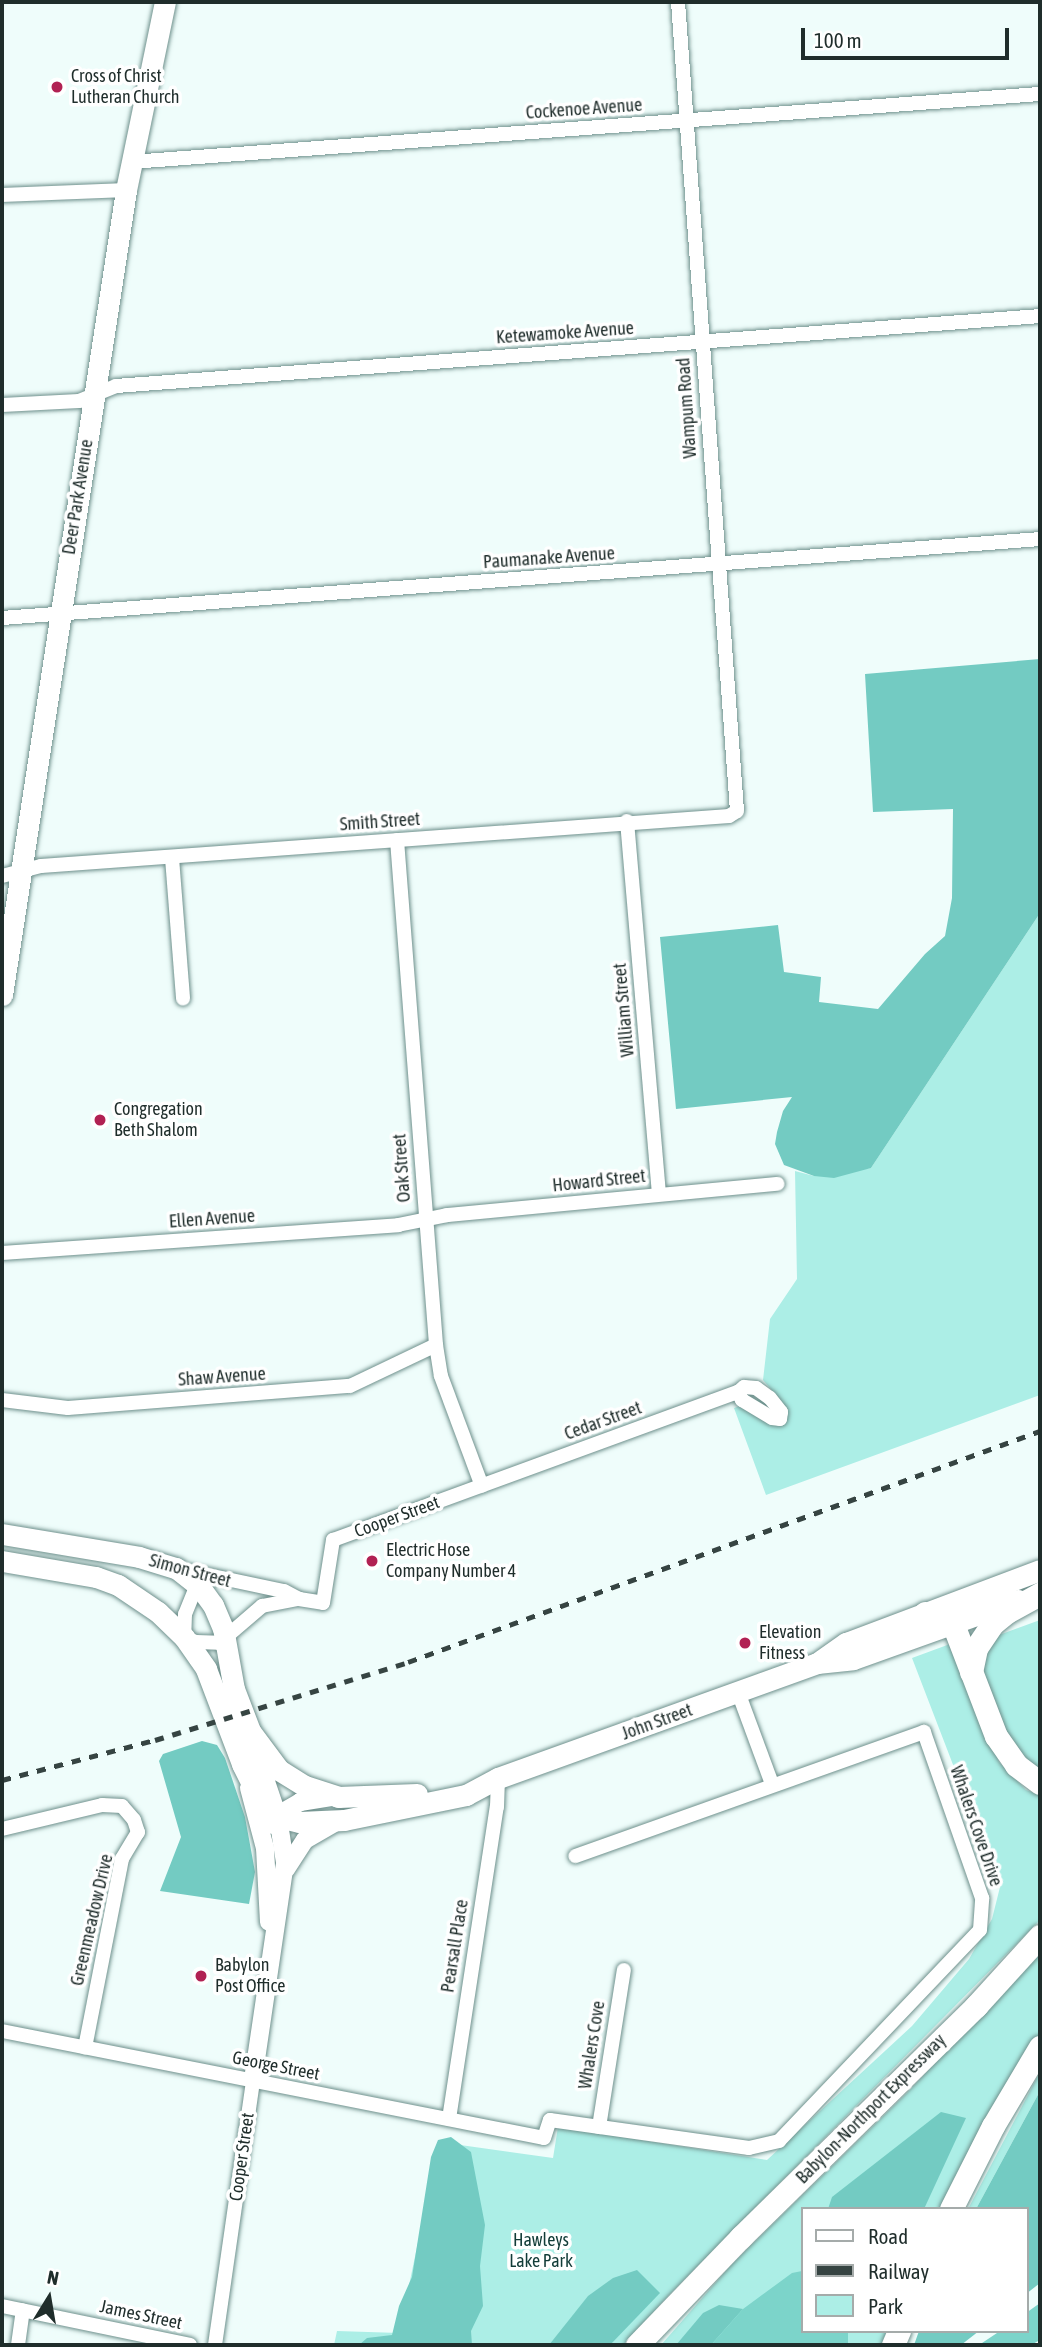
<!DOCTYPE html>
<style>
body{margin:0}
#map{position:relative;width:1042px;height:2347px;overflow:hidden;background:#effdfb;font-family:"Asap Condensed",sans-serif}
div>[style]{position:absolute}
.green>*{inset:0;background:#aceee6}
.forest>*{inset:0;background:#73cbc2}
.water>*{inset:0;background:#7cd4ca}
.roads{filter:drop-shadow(0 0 2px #6e908c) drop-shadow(0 0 2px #6e908c)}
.minor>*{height:14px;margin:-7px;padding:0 7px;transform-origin:7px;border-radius:7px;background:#fff}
.tertiary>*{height:18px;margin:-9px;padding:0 9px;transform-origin:9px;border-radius:9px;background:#fff}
.secondary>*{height:21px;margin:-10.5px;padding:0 10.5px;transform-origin:10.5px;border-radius:10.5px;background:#fff}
.primary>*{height:23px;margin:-11.5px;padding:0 11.5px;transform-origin:11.5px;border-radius:11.5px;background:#fff}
.rail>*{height:4.5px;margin-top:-2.25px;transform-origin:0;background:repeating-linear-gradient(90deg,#364442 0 9px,transparent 0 18px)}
.dots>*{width:19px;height:19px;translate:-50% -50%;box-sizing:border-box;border:4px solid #fff;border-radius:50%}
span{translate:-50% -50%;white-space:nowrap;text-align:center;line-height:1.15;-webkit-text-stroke:7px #fff;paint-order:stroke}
.poi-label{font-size:18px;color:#1f2d2b}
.left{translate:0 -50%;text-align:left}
.street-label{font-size:18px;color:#1f2d2b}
.park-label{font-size:18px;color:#123c38}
.frame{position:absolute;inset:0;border:4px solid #1f2d2b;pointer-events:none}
.legend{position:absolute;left:801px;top:2207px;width:228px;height:126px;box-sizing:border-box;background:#fff;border:2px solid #a5abaa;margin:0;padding:9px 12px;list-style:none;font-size:21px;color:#1f2d2b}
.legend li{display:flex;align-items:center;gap:14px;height:35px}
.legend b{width:35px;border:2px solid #a5abaa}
.north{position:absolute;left:14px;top:2263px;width:70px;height:70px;-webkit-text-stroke:5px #fff;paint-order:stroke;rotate:11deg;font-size:19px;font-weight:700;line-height:28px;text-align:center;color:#1f2d2b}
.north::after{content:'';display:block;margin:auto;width:24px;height:32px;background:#1f2d2b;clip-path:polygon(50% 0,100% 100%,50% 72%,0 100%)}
.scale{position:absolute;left:801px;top:28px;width:208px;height:32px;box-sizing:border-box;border:4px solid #1f2d2b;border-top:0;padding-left:9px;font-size:21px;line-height:24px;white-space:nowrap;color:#1f2d2b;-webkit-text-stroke:5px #fff;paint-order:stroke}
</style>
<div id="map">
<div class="green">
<div style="clip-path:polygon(1040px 913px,1040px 1395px,766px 1495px,734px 1408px,775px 1394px,763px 1380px,770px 1319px,797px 1279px,795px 1171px,814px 1176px,871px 1168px)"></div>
<div style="clip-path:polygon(1040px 1620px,1040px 1775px,1012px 1749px,982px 1680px,983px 1647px,991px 1638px)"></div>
<div style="clip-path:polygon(950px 1644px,999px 1762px,1026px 1790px,1040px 1795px,1040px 1920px,669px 2295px,623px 2345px,334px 2345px,337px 2331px,399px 2333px,439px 2142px,553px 2158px,558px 2127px,767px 2160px,912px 2026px,969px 1959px,992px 1919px,1000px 1887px,912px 1658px)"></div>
<div style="clip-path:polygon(1040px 1952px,1040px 2032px,977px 2138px,944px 2209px,802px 2209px,802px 2331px,891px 2331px,885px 2345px,661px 2345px,732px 2264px,908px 2092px)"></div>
<div style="clip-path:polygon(1040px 2072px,1040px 2091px,976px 2209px,968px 2209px)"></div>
</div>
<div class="forest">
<div style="clip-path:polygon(1040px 659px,1040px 913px,871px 1168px,834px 1178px,814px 1176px,784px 1165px,775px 1144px,777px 1132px,783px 1111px,792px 1097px,676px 1109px,660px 937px,778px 925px,784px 972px,821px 977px,819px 1002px,878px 1009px,925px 954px,945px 936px,952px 898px,953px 809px,873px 812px,865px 674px)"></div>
<div style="clip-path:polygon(202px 1741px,217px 1745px,225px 1758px,245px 1817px,255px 1872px,249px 1904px,160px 1891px,181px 1837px,159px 1761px,163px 1754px)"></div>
<div style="clip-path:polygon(1040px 2091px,1040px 2283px,1026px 2294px,1026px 2209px,976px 2209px)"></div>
<div style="clip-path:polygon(941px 2112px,966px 2118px,924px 2209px,828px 2209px,832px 2197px)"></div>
<div style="clip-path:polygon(451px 2137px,471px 2152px,485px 2225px,480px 2266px,483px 2306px,471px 2331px,472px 2345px,359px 2345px,367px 2338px,392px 2335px,399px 2306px,412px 2277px,431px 2157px,438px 2140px)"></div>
<div style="clip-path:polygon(637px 2270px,660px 2293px,610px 2345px,549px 2345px,588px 2296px,613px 2278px)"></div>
<div style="clip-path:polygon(719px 2305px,743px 2309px,711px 2345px,676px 2345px,703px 2313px)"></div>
<div style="clip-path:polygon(919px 2331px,979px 2331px,961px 2345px,914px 2345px)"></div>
</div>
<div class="water">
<div style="clip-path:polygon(802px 2271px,802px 2331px,848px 2331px,848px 2345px,711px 2345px,743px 2309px,792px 2273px)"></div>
<div style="clip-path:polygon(1040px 2303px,1040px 2340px,1031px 2345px,979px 2345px,1000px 2331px,1026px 2331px,1026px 2313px)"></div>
</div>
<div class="roads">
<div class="minor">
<div style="left:131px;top:162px;width:912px;rotate:-4.28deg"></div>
<div style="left:2px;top:195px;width:124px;rotate:-2.3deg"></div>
<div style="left:2px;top:405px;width:77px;rotate:-3deg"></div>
<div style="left:79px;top:401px;width:40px;rotate:-22deg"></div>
<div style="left:116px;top:386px;width:927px;rotate:-4.33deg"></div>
<div style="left:2px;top:618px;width:1041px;rotate:-4.35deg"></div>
<div style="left:627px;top:821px;width:374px;rotate:85.1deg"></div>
<div style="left:397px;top:840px;width:507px;rotate:85.58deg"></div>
<div style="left:436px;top:1345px;width:31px;rotate:81deg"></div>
<div style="left:441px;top:1376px;width:117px;rotate:69.6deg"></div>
<div style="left:172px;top:858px;width:141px;rotate:85.5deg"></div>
<div style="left:2px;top:876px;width:40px;rotate:-14.4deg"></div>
<div style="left:41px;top:866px;width:690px;rotate:-4.16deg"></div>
<div style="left:729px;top:816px;width:9px;rotate:-32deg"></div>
<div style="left:737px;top:811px;width:811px;rotate:-94.17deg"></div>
<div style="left:2px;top:1253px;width:397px;rotate:-4deg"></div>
<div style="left:398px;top:1225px;width:50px;rotate:-11.5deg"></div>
<div style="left:447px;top:1215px;width:332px;rotate:-5.4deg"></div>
<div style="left:2px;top:1400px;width:66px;rotate:6.9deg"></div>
<div style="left:68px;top:1408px;width:283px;rotate:-4.5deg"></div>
<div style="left:350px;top:1386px;width:95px;rotate:-25.5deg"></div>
<div style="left:184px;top:1570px;width:102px;rotate:11.9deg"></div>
<div style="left:284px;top:1591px;width:17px;rotate:28deg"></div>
<div style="left:299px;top:1599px;width:24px;rotate:9deg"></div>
<div style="left:323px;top:1603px;width:64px;rotate:-81deg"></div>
<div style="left:333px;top:1540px;width:431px;rotate:-20.1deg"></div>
<div style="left:738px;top:1392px;width:8px;rotate:-40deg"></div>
<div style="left:744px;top:1387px;width:12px;rotate:5deg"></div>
<div style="left:756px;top:1388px;width:17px;rotate:36deg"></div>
<div style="left:770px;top:1398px;width:18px;rotate:52deg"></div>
<div style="left:781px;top:1412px;width:7px;rotate:98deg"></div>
<div style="left:780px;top:1419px;width:8px;rotate:-173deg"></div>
<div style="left:772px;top:1418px;width:35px;rotate:-149deg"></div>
<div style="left:742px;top:1400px;width:9px;rotate:-117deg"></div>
<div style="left:206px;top:1581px;width:16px;rotate:137deg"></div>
<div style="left:194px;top:1592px;width:24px;rotate:112deg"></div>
<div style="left:185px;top:1614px;width:23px;rotate:92deg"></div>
<div style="left:184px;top:1637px;width:13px;rotate:23deg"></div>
<div style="left:196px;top:1642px;width:23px;rotate:2deg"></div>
<div style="left:219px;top:1643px;width:57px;rotate:-40.7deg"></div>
<div style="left:262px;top:1606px;width:38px;rotate:-11deg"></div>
<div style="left:738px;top:1692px;width:98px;rotate:69.7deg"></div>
<div style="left:2px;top:1829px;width:103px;rotate:-13.5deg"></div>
<div style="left:102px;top:1805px;width:20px;rotate:3deg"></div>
<div style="left:122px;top:1806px;width:18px;rotate:49deg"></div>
<div style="left:134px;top:1820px;width:13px;rotate:72deg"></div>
<div style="left:138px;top:1832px;width:31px;rotate:121deg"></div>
<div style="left:122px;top:1859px;width:192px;rotate:101.1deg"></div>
<div style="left:2px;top:2031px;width:552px;rotate:11.17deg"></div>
<div style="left:544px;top:2138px;width:19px;rotate:-72deg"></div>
<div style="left:550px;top:2120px;width:201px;rotate:8deg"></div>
<div style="left:749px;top:2148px;width:31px;rotate:-13deg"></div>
<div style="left:779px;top:2141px;width:291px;rotate:-46.4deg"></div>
<div style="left:980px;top:1930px;width:32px;rotate:-86deg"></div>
<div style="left:982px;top:1898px;width:176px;rotate:-109.3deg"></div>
<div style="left:924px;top:1732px;width:370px;rotate:160.4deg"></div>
<div style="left:449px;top:2119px;width:316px;rotate:-81.3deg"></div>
<div style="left:497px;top:1807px;width:29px;rotate:-88deg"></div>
<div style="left:599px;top:2127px;width:159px;rotate:-81deg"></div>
<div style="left:2px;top:2306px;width:192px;rotate:11.7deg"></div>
<div style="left:18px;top:2345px;width:35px;rotate:-82deg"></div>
<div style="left:215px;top:2345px;width:268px;rotate:-81.8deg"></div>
</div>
<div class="tertiary">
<div style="left:250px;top:1734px;width:88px;rotate:71.4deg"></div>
<div style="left:278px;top:1817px;width:47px;rotate:81.3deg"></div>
<div style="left:285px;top:1863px;width:219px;rotate:98.4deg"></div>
<div style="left:249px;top:1788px;width:62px;rotate:75.1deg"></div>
<div style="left:265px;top:1848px;width:74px;rotate:86.9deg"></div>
<div style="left:273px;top:1825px;width:16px;rotate:-52deg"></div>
<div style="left:283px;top:1812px;width:20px;rotate:-30deg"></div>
<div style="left:300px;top:1802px;width:33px;rotate:-9deg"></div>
<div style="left:286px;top:1869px;width:35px;rotate:-57deg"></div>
<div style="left:305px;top:1840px;width:34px;rotate:-30deg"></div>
</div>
<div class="secondary">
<div style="left:2px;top:995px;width:814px;rotate:-81.24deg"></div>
<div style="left:126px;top:190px;width:192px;rotate:-78.3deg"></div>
<div style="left:2px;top:1534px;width:139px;rotate:9.5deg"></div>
<div style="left:139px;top:1557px;width:39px;rotate:17deg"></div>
<div style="left:176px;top:1568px;width:29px;rotate:38deg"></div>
<div style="left:199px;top:1586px;width:24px;rotate:54deg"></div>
<div style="left:213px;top:1605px;width:25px;rotate:67deg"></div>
<div style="left:223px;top:1628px;width:62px;rotate:79.8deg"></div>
<div style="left:234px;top:1689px;width:45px;rotate:69.1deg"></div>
<div style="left:250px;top:1731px;width:49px;rotate:53.4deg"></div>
<div style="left:279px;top:1770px;width:31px;rotate:32deg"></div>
<div style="left:305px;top:1786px;width:35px;rotate:18deg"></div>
<div style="left:338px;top:1797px;width:79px;rotate:-2.2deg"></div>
<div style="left:2px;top:1561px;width:95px;rotate:9.7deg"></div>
<div style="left:96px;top:1577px;width:23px;rotate:20deg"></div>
<div style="left:118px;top:1585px;width:48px;rotate:34deg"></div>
<div style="left:158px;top:1612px;width:36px;rotate:44deg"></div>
<div style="left:184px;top:1637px;width:39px;rotate:55deg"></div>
<div style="left:206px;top:1669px;width:102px;rotate:69.2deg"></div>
<div style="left:242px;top:1764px;width:45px;rotate:63.4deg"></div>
<div style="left:262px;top:1804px;width:21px;rotate:39deg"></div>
<div style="left:278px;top:1817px;width:22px;rotate:13deg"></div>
<div style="left:299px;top:1822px;width:45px;rotate:-2.5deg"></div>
<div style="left:344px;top:1820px;width:125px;rotate:-11.6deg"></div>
<div style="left:466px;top:1795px;width:36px;rotate:-28deg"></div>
<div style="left:498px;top:1778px;width:339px;rotate:-19.8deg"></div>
<div style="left:817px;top:1663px;width:36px;rotate:-6deg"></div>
<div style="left:853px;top:1659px;width:175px;rotate:-19.7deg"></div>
<div style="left:820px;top:1661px;width:32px;rotate:-35deg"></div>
<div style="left:846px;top:1643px;width:207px;rotate:-20.6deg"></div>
</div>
<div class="primary">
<div style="left:925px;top:1613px;width:30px;rotate:21deg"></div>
<div style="left:953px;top:1624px;width:120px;rotate:69deg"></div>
<div style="left:996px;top:1736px;width:35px;rotate:55deg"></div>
<div style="left:1016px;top:1765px;width:30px;rotate:37deg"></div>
<div style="left:971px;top:1672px;width:25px;rotate:-78deg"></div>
<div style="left:976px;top:1648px;width:29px;rotate:-56deg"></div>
<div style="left:992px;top:1624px;width:19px;rotate:-39deg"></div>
<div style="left:1007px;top:1612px;width:38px;rotate:-29deg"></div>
<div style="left:951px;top:2209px;width:93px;rotate:-63.2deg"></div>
<div style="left:993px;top:2126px;width:92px;rotate:-59.3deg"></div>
<div style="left:637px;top:2345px;width:150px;rotate:-46.1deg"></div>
<div style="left:741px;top:2237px;width:330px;rotate:-44.5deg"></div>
<div style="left:976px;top:2006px;width:95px;rotate:-47.6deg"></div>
<div style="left:893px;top:2345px;width:15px;rotate:-67deg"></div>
</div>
</div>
<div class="rail">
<div style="left:2px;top:1780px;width:158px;rotate:-14.7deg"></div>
<div style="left:155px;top:1740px;width:265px;rotate:-17.1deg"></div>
<div style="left:408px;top:1662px;width:673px;rotate:-20.08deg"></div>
</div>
<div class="dots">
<div style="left:57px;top:87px;background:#b12153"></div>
<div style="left:100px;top:1120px;background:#b12153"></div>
<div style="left:372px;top:1561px;background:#b12153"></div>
<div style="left:745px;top:1643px;background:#b12153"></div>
<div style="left:201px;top:1976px;background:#b12153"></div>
</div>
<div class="poi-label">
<span class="left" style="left:71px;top:87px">Cross of Christ<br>Lutheran Church</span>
<span class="left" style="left:114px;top:1120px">Congregation<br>Beth Shalom</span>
<span class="left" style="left:386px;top:1561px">Electric Hose<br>Company Number 4</span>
<span class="left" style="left:759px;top:1643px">Elevation<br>Fitness</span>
<span class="left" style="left:215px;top:1976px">Babylon<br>Post Office</span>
</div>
<div class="street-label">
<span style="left:584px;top:109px;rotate:-4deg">Cockenoe Avenue</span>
<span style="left:565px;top:333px;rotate:-4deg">Ketewamoke Avenue</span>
<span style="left:687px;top:408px;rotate:-94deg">Wampum Road</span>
<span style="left:78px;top:497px;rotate:-81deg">Deer Park Avenue</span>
<span style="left:549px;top:558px;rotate:-4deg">Paumanake Avenue</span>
<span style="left:380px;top:822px;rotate:-4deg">Smith Street</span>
<span style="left:624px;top:1010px;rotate:-95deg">William Street</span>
<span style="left:402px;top:1168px;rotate:-94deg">Oak Street</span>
<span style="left:599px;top:1181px;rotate:-6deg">Howard Street</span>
<span style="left:212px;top:1219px;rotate:-4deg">Ellen Avenue</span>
<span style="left:222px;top:1377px;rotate:-4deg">Shaw Avenue</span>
<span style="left:603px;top:1421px;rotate:-20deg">Cedar Street</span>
<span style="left:397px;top:1517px;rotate:-20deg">Cooper Street</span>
<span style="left:190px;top:1571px;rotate:15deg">Simon Street</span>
<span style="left:657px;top:1722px;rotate:-20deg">John Street</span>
<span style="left:976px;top:1826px;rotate:71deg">Whalers Cove Drive</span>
<span style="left:92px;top:1920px;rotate:-77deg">Greenmeadow Drive</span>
<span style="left:455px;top:1946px;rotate:-81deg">Pearsall Place</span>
<span style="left:592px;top:2045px;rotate:-81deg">Whalers Cove</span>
<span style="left:276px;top:2066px;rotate:11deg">George Street</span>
<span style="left:871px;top:2109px;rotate:-45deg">Babylon-Northport Expressway</span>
<span style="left:242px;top:2157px;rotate:-82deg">Cooper Street</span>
<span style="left:141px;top:2315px;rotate:12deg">James Street</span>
</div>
<div class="park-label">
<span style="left:541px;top:2251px">Hawleys<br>Lake Park</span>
</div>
<div class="frame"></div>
<ul class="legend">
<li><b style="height:9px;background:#fff"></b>Road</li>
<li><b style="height:9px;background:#364442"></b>Railway</li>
<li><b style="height:19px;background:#aceee6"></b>Park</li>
</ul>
<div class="north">N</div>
<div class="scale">100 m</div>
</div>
